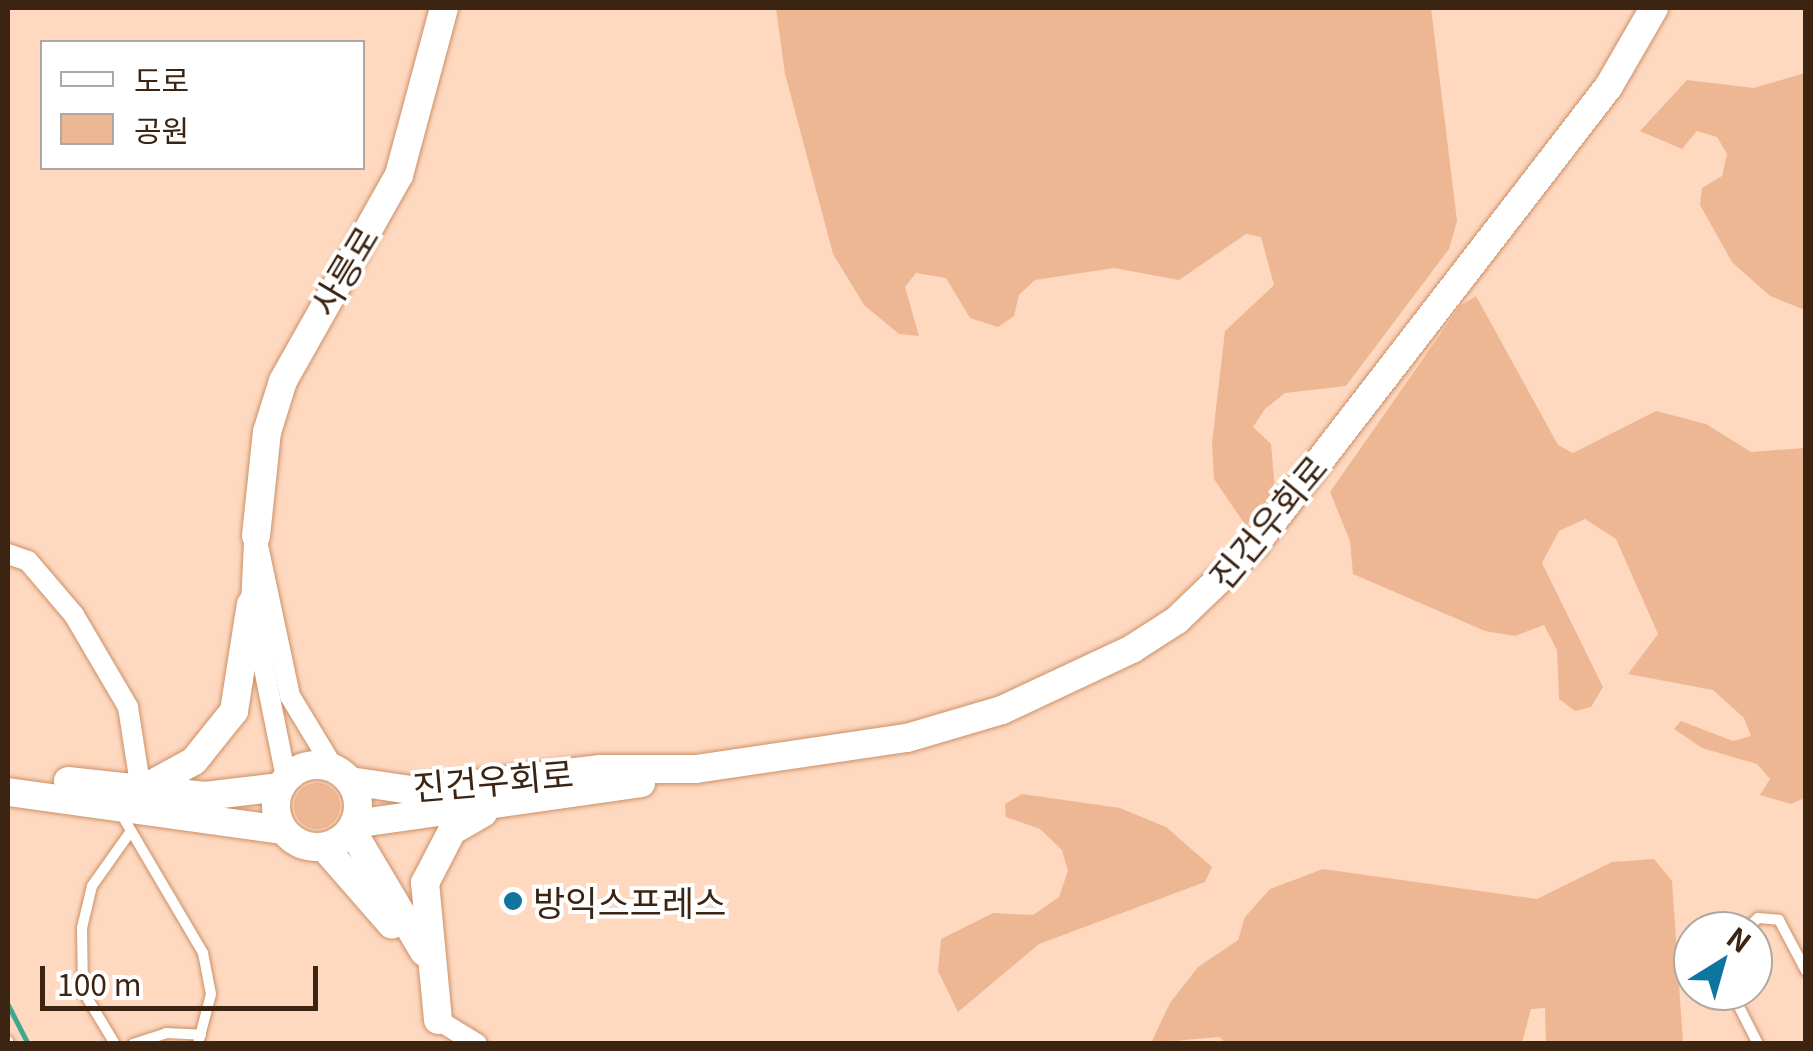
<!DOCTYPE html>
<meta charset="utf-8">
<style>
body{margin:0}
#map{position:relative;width:1813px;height:1051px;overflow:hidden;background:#fed8bf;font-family:Georgia,"Noto Sans KR",serif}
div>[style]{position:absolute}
.green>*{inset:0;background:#eeb793}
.round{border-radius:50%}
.stream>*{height:5px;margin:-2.5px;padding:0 2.5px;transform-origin:2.5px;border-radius:2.5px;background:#41a78e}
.roads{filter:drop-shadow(0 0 2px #cb9067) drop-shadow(0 0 2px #cb9067)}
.lane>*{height:10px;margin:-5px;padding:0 5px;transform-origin:5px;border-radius:5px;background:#fff}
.street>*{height:20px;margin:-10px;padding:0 10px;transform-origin:10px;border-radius:10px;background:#fff}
.secondary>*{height:28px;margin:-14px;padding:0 14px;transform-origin:14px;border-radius:14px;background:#fff}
.secondary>.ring{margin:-14px;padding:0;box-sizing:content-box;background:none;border:28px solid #fff;border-radius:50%}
.dots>*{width:28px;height:28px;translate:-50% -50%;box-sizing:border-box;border:5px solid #fff;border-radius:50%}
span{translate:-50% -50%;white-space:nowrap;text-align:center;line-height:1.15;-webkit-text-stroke:8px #fff;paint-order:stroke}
.street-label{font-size:35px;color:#3c2413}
.poi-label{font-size:35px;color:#3c2413}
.left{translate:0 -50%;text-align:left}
.frame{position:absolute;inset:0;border:10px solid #3c2413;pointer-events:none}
.legend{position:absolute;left:40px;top:40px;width:325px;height:130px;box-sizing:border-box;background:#fff;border:2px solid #b1a7a1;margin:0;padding:12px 18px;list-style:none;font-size:30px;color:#3c2413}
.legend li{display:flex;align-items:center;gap:20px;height:50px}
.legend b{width:50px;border:2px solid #b1a7a1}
.north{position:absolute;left:1673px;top:911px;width:100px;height:100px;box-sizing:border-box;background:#fff;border:2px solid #b1a7a1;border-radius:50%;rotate:37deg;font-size:28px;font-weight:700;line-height:40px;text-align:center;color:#3c2413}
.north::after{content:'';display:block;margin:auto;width:35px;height:45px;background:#0e75a1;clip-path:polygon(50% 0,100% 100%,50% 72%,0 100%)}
.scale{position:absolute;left:40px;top:966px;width:278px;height:45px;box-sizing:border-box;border:5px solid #3c2413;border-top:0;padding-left:12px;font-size:30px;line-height:35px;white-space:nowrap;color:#3c2413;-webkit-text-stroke:8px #fff;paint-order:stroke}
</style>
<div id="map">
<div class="green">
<div style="clip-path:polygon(776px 8px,1431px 8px,1457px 221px,1449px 249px,1346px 386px,1285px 393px,1265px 409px,1253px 427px,1271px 444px,1275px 490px,1246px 526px,1214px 479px,1212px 443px,1225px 331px,1274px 285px,1261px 237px,1246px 234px,1179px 280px,1114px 268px,1035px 280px,1019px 295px,1014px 316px,998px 327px,970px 318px,946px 278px,916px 273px,905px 287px,919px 336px,899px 334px,864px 305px,833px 254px,785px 74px)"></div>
<div style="clip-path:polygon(1805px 73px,1805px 310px,1770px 296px,1732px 262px,1700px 205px,1702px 188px,1722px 176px,1727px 154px,1717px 137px,1697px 131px,1682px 149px,1640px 131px,1687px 80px,1754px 88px)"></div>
<div style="clip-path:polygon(1476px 296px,1558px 445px,1573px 453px,1656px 411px,1706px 424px,1751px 452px,1805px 448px,1805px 798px,1791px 804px,1760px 795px,1770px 779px,1757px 764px,1702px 748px,1674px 729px,1681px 721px,1733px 741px,1751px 736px,1744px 718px,1713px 690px,1628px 674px,1658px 634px,1616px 539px,1585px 519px,1559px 531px,1542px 563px,1603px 687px,1591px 707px,1575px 711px,1559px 699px,1557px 650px,1544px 625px,1515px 636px,1485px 631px,1353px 574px,1350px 541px,1330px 492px,1460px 306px)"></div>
<div class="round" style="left:294px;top:783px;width:46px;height:46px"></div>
<div style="clip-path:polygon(1022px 794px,1120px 808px,1166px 827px,1212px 867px,1205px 882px,1039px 944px,958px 1012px,938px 971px,941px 939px,993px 913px,1033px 915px,1059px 897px,1068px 871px,1062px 850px,1040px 829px,1006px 817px,1005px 804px)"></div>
<div style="clip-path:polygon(1654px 859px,1672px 881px,1683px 1043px,1546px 1043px,1545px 1008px,1531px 1009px,1522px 1043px,1227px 1044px,1219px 1037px,1151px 1043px,1170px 1003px,1198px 967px,1238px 940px,1245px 917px,1270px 889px,1323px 869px,1537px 899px,1612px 862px)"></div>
</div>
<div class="stream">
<div style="left:8px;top:1005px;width:44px;rotate:62.9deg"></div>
</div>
<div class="roads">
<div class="lane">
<div style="left:120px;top:812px;width:164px;rotate:59.5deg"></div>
<div style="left:203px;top:953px;width:42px;rotate:79deg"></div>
<div style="left:211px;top:994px;width:52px;rotate:104.6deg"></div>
<div style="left:1744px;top:931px;width:19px;rotate:-43deg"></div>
<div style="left:1758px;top:918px;width:21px;rotate:5deg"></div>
<div style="left:1779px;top:920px;width:58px;rotate:62.1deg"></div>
<div style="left:1731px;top:991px;width:59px;rotate:63deg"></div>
<div style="left:8px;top:1041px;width:3px;rotate:72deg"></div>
<div style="left:115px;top:1044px;width:62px;rotate:-121.1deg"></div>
<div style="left:83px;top:991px;width:63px;rotate:-90.9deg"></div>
<div style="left:82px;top:928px;width:43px;rotate:-76.6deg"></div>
<div style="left:92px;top:886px;width:67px;rotate:-54.7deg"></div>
<div style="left:133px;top:1044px;width:35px;rotate:-18deg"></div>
<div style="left:166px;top:1033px;width:35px;rotate:3deg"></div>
</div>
<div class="street">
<div style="left:256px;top:536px;width:164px;rotate:78deg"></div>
<div style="left:290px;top:696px;width:83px;rotate:58.8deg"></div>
<div style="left:254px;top:543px;width:61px;rotate:92.8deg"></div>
<div style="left:251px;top:604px;width:177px;rotate:78.6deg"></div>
<div style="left:8px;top:554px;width:21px;rotate:19deg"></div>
<div style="left:28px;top:561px;width:71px;rotate:49.6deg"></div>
<div style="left:74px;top:615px;width:107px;rotate:59.6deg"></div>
<div style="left:128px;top:707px;width:84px;rotate:81.1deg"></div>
<div style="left:438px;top:1020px;width:46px;rotate:31.6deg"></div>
</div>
<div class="secondary">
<div style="left:256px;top:536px;width:105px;rotate:-84deg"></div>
<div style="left:267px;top:432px;width:53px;rotate:-72.6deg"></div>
<div style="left:283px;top:381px;width:236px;rotate:-60.6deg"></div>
<div style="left:399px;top:175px;width:173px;rotate:-74.9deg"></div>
<div class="ring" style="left:276px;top:765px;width:54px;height:54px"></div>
<div style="left:68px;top:781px;width:138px;rotate:6.2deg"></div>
<div style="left:205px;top:796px;width:76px;rotate:-6.8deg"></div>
<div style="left:350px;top:781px;width:69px;rotate:8.4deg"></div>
<div style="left:418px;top:791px;width:184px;rotate:-6.9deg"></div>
<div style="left:601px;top:769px;width:95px"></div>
<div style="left:696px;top:769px;width:213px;rotate:-8.4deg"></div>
<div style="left:907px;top:738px;width:99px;rotate:-16.4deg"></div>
<div style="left:1002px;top:710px;width:144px;rotate:-25.1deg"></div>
<div style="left:1132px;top:649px;width:54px;rotate:-32.8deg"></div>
<div style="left:1177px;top:620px;width:107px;rotate:-43.9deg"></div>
<div style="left:1254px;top:546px;width:581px;rotate:-52.34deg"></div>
<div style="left:1609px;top:86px;width:90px;rotate:-60deg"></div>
<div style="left:141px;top:790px;width:60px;rotate:-28.7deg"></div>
<div style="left:194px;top:761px;width:64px;rotate:-51.3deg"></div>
<div style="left:234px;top:711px;width:108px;rotate:-81deg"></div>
<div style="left:8px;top:792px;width:278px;rotate:7.9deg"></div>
<div style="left:354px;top:824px;width:290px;rotate:-8.1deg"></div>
<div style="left:351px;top:829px;width:143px;rotate:59.3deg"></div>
<div style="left:324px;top:847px;width:103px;rotate:48.9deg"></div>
<div style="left:438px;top:1020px;width:138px;rotate:-95.4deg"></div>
<div style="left:425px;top:883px;width:59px;rotate:-62.6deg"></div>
<div style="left:452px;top:831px;width:36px;rotate:-30deg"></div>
</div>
</div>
<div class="dots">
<div style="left:513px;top:901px;background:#0e75a1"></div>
</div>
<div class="street-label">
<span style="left:343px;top:270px;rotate:-59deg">사릉로</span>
<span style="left:1267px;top:521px;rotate:-50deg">진건우회로</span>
<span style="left:493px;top:779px;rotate:-5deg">진건우회로</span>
</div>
<div class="poi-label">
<span class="left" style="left:533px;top:901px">방익스프레스</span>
</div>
<div class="frame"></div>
<ul class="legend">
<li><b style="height:12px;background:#fff"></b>도로</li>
<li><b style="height:28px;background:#eeb793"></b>공원</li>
</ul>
<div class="north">N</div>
<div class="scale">100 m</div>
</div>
